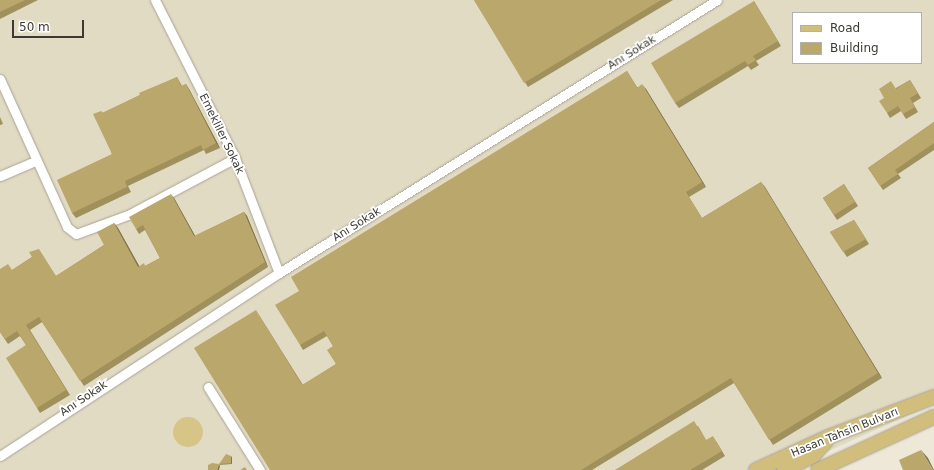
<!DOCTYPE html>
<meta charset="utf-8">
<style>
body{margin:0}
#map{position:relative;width:934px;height:470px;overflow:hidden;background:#ede8d8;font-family:"DejaVu Sans",sans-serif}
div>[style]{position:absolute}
.built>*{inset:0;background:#e2dbc4}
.water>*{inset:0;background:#d7c487}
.round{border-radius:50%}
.roads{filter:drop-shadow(0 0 1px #a8a394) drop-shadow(0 0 1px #a8a394)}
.street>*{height:9px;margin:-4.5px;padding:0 4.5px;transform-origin:4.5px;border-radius:4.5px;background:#fff}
.primary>*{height:14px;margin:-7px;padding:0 7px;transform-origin:7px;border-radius:7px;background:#d1be7c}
.wall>*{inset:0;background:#a0905c}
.shaded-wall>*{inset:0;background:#82754b}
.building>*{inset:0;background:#baa76b}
span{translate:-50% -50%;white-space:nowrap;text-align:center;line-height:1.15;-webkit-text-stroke:3.5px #fff;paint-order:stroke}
.street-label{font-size:11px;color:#3b3932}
.legend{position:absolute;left:792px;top:12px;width:130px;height:52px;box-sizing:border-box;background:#fff;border:1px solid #b1b0ad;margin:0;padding:5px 7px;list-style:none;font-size:12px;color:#3b3932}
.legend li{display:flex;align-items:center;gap:8px;height:20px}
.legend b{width:20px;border:1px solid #b1b0ad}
.scale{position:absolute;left:12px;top:20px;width:72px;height:18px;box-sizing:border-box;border:2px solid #3b3932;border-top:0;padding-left:5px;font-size:12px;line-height:14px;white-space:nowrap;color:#3b3932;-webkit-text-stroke:3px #fff;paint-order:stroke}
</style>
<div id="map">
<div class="built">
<div style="clip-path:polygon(evenodd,0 0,934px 0,934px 404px,786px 470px,0 470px,0 0,793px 13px,921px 13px,921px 63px,793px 63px,793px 13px)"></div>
</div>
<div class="water">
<div class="round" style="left:173px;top:417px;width:30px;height:30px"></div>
</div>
<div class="roads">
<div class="street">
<div style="left:155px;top:0;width:177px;rotate:63.1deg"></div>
<div style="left:235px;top:158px;width:123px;rotate:69.1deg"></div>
<div style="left:0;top:79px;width:162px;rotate:65.6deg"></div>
<div style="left:67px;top:227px;width:11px;rotate:38deg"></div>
<div style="left:76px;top:234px;width:55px;rotate:-20.1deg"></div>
<div style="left:128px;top:215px;width:121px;rotate:-28deg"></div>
<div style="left:0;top:176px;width:38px;rotate:-23deg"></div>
<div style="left:208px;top:387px;width:98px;rotate:57.9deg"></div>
<div style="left:0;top:456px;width:334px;rotate:-33.3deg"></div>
<div style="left:279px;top:273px;width:516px;rotate:-31.93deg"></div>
</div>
<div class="primary">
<div style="left:756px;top:470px;width:79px;rotate:-24.6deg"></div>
<div style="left:828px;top:437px;width:113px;rotate:-20.7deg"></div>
<div style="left:784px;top:470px;width:32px;rotate:-26deg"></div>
<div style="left:813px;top:456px;width:21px;rotate:-49deg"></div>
<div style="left:818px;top:470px;width:128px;rotate:-24.6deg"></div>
</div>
</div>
<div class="wall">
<div style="clip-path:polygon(0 0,38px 0,0 19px)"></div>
<div style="clip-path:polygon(474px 0,673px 0,528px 87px)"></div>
<div style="clip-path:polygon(754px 1px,781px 46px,756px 61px,759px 65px,751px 70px,748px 66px,679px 108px,675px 103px)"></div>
<div style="clip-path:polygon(627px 71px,637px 87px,646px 89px,706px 187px,689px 197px,702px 218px,761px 182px,882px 378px,773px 445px,734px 383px,592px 470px,270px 470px,259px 315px,303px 385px,336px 364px,333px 346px,327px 336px,303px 350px,300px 345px,299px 291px)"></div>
<div style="clip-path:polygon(177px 77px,182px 86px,186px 84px,189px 89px,220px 148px,206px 154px,204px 150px,128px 186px,131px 192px,76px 218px,72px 213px,112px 154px,101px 111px,103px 113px)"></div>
<div style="clip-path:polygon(910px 80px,921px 98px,913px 103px,918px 112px,906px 119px,901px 111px,890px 118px,887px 113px,896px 88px)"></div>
<div style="clip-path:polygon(0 117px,3px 124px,0 125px)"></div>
<div style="clip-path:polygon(934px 122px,934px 150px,898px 174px,901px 178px,883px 190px,868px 168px)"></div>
<div style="clip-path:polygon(844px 184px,858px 206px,837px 220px,823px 198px)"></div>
<div style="clip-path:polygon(174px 198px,195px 236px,244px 212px,247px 216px,268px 267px,84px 386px,42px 322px,30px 330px,70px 395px,40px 413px,37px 408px,26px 345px,20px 336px,8px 344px,0 332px,12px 270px,32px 257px,56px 276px,104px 245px,114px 223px,118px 228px,139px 266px,145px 266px,160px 258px,145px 230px,139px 234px,136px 229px)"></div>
<div style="clip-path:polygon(854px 220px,869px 244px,847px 257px,830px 232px)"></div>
<div style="clip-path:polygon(698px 426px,706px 440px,716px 441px,725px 456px,702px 470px,615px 470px)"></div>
<div style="clip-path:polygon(231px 456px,232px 458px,232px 464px,220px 465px,219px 464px)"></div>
</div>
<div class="shaded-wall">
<div style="clip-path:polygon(186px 84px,189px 89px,220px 148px,216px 143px)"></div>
<div style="clip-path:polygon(642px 84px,646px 89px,706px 187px,702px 182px)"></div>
<div style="clip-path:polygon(761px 182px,765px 187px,882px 378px,878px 373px)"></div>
<div style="clip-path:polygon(171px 194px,174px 198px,198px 241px,194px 236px)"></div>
<div style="clip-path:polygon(244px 212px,247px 216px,268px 267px,265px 262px)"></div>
<div style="clip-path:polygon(114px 223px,118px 228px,142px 271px,138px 267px)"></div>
<div style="clip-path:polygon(921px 450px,928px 458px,934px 470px,933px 470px)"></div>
<div style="clip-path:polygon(231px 456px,232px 458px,232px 464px,231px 463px)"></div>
<div style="clip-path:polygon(219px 464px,220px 466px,219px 470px,217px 470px)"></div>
</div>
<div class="building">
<div style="clip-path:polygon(0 0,25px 0,0 12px)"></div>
<div style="clip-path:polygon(474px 0,661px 0,524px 83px)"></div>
<div style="clip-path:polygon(754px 1px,778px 41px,753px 56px,756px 60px,748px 65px,745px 61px,675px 103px,651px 63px)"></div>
<div style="clip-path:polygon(627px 71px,637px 88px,642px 84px,702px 182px,686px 192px,702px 218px,761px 182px,878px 373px,769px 440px,731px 378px,581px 470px,270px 470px,194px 348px,256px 310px,302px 385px,336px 364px,327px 350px,333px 346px,324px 331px,300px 345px,275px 305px,299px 291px,291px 277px)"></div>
<div style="clip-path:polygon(177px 77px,181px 86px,186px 84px,216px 143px,203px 150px,201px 145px,125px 181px,127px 187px,72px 213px,57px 180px,112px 154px,93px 114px,101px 111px,102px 113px,140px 95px,139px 93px)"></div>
<div style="clip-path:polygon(910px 80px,918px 93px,910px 98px,915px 107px,903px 114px,898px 106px,887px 113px,879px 101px,884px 98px,879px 89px,891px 81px,896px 89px)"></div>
<div style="clip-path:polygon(934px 122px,934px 143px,895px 170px,898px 174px,880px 186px,868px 168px)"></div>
<div style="clip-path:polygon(844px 184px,855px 202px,834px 215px,823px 198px)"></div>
<div style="clip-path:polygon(171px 194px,194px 236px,244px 212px,265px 262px,80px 381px,39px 317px,26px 325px,66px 390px,37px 408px,6px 358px,26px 345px,17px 331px,5px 339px,0 332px,0 269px,8px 264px,12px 270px,32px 257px,29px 252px,39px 249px,56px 276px,104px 245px,97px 232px,114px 223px,138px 267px,144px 263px,145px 266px,160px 258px,143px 225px,136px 229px,129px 217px)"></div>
<div style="clip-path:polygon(854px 220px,866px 239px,843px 252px,830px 232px)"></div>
<div style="clip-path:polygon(694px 421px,706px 440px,713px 436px,722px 451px,690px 470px,615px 470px)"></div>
<div style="clip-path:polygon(921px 450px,933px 470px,903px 470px,899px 460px)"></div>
<div style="clip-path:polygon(226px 454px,231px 456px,231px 463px,219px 464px)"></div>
<div style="clip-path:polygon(212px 463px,219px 464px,217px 470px,208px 470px,208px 465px)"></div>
<div style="clip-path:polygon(245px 467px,247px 470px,240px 470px)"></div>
</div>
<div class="street-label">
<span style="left:632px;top:53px;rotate:-32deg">Anı Sokak</span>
<span style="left:221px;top:134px;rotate:64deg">Emekliler Sokak</span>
<span style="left:357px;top:225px;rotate:-32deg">Anı Sokak</span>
<span style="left:84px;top:399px;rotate:-34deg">Anı Sokak</span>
<span style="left:845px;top:433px;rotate:-22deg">Hasan Tahsin Bulvarı</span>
</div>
<ul class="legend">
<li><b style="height:5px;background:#d1be7c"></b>Road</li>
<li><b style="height:11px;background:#baa76b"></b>Building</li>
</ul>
<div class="scale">50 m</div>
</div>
